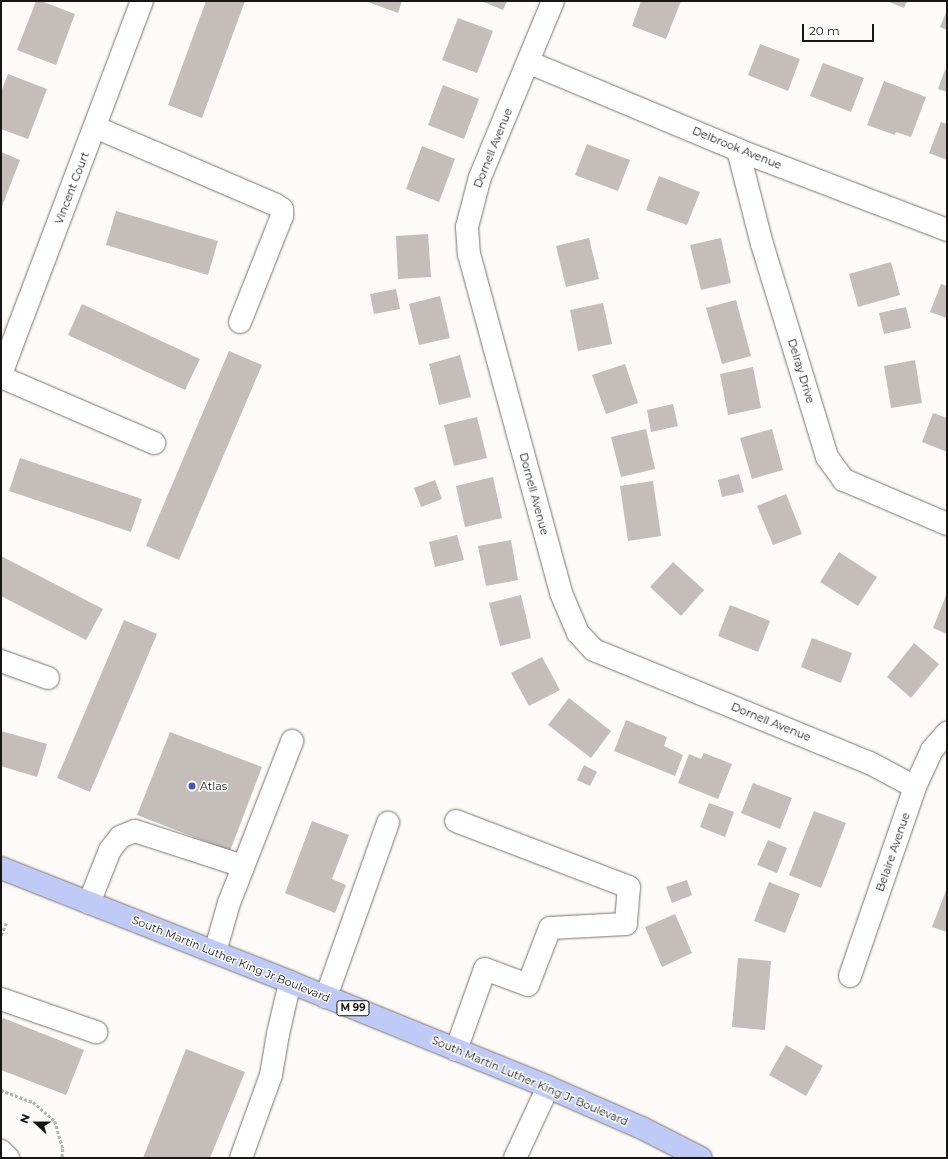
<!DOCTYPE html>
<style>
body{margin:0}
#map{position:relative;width:948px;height:1159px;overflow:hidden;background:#fefaf7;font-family:Montserrat,sans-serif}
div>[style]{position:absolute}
.building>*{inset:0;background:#c4bdb9}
.path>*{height:2.5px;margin-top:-1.25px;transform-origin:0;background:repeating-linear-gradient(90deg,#b5b1af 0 3px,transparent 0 5px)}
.roads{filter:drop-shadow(0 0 1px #7a7470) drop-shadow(0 0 1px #7a7470)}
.minor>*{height:22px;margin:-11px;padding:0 11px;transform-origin:11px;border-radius:11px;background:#fff}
.major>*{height:22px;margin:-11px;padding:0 11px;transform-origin:11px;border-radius:11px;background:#bfcbf6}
.dots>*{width:11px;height:11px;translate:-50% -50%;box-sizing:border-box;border:2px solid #fff;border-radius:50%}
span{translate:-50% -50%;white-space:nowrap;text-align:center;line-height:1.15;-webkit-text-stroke:3px #fff;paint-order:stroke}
.shield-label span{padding:1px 3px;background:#fff;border:1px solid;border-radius:3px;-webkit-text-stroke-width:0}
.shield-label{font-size:10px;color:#181614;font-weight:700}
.street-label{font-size:11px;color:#181614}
.poi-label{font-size:11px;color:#181614}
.left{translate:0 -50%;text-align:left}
.frame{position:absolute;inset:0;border:2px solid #181614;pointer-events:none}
.north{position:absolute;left:16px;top:1103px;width:40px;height:40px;-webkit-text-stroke:3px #fff;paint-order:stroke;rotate:291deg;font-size:11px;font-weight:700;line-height:16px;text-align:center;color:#181614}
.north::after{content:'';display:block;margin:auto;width:14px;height:18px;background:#181614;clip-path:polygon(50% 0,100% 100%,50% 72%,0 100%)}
.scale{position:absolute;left:802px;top:24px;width:72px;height:18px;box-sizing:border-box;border:2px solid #181614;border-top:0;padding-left:5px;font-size:12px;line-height:14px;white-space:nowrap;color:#181614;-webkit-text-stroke:3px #fff;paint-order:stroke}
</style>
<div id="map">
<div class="building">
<div style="clip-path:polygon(36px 1px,41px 1px,75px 14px,56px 65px,17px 50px)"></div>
<div style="clip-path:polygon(206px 1px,245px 1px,202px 118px,168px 105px)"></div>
<div style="clip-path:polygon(365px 1px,402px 1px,398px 13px)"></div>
<div style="clip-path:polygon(481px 1px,507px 1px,503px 10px)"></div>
<div style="clip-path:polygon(641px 1px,681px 1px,666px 39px,632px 26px)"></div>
<div style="clip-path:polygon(887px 1px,907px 1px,904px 8px)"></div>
<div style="clip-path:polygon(947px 10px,947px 30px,940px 27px)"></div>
<div style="clip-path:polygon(458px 18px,493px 31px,477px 73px,442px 60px)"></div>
<div style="clip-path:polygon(760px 44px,800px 59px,788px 91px,748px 75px)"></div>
<div style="clip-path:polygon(823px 63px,864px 78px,851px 112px,810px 96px)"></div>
<div style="clip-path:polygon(945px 70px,947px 70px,947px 92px,938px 89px)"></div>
<div style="clip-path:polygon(8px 74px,47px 89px,28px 139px,1px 129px,1px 92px)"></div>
<div style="clip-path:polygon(884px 81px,926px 97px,911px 137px,896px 132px,895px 135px,867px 125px)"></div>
<div style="clip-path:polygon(443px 85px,479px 99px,464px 139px,428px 125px)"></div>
<div style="clip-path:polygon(941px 122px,947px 124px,947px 160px,929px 153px)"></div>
<div style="clip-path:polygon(587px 144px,630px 160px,618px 191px,575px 175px)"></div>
<div style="clip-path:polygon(422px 146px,455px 159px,439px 202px,406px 189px)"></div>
<div style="clip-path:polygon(1px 152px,20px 160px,1px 209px)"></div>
<div style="clip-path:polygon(659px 176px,700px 192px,687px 225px,646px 210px)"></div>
<div style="clip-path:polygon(116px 211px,218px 241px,208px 275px,106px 245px)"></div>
<div style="clip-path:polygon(428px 234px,431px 277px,398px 279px,396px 236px)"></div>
<div style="clip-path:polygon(589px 238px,599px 279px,566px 287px,556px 246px)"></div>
<div style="clip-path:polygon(721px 238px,731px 283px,701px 290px,690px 245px)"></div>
<div style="clip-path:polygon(891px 262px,900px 295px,858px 307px,849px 274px)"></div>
<div style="clip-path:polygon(941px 284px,947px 286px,947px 318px,930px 312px)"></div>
<div style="clip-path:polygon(396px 289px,400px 309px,374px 314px,370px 294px)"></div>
<div style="clip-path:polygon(440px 296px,450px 338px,419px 345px,409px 304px)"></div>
<div style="clip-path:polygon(736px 300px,751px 356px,722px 364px,706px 308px)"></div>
<div style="clip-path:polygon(603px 303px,612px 344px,578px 351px,570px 310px)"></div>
<div style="clip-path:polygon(82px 304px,200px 359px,185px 390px,68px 335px)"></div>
<div style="clip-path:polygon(906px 307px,911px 328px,884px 334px,879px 313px)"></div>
<div style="clip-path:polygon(229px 351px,262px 365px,179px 560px,146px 546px)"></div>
<div style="clip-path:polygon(460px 355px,471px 397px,439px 405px,429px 364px)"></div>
<div style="clip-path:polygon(915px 360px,922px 403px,891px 408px,884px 366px)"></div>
<div style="clip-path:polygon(625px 364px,638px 403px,606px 414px,592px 375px)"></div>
<div style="clip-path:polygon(753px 367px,761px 408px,728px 415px,720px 374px)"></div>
<div style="clip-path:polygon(673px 404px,678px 426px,651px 432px,647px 410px)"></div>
<div style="clip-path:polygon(933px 413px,947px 418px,947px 452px,922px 442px)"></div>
<div style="clip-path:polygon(477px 417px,487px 458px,454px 466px,444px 425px)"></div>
<div style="clip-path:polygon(646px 429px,655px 469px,621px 477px,611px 437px)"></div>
<div style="clip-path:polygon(772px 429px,783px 470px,752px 479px,740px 438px)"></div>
<div style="clip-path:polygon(20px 458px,142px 499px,131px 532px,9px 491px)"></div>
<div style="clip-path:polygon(739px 474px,744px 492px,722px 497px,718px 480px)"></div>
<div style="clip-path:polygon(493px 477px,502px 518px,465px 527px,456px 486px)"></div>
<div style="clip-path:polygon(435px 480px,442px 499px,421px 507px,414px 488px)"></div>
<div style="clip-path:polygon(653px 481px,661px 536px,628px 541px,620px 486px)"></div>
<div style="clip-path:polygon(786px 494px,802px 534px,773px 545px,757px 506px)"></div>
<div style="clip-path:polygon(457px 535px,464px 560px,435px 567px,429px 542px)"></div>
<div style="clip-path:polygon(511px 540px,518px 580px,486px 586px,478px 546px)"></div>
<div style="clip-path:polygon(839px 552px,877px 577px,858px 606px,820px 582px)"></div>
<div style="clip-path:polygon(1px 556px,103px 609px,86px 640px,1px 596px)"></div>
<div style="clip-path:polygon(673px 562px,704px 590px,681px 616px,650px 587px)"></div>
<div style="clip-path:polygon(947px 593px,947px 634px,933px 628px)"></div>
<div style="clip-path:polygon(521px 595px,531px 638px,500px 646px,489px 603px)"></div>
<div style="clip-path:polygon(730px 605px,770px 621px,758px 652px,718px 636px)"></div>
<div style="clip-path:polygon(124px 620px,157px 634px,90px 792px,57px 778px)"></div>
<div style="clip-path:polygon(812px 638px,852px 653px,841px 683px,801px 667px)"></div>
<div style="clip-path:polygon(914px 643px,939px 664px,911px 698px,887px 677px)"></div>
<div style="clip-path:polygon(542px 657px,560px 690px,529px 706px,511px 673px)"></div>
<div style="clip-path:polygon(569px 698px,611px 731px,591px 758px,548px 725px)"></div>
<div style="clip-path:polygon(626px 720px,667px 737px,664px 746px,683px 755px,675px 776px,614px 751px)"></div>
<div style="clip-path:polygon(1px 731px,47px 744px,37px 777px,1px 766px)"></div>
<div style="clip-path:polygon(170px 732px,262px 767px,230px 851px,137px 815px)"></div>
<div style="clip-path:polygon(704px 753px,732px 764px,718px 799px,678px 783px,689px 754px,701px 759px)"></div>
<div style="clip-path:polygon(584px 765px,597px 772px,590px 786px,577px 780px)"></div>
<div style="clip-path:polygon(753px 783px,792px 798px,780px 829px,741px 813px)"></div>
<div style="clip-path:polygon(709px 803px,734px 812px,725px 837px,700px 827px)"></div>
<div style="clip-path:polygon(814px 811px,846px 823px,821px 888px,789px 875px)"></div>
<div style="clip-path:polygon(312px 821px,349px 835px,332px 879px,346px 885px,335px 913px,285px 893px)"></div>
<div style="clip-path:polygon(768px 840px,787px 848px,777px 873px,757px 865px)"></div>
<div style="clip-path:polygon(687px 880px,692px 895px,672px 903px,666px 887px)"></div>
<div style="clip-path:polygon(769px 882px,800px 894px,785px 933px,754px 921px)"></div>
<div style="clip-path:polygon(947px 888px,947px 932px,932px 927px)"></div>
<div style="clip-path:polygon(675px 914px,692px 953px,662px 967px,645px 927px)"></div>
<div style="clip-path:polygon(738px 958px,771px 961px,765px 1030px,732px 1027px)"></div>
<div style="clip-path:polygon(3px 1018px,84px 1050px,66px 1095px,1px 1070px,1px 1022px)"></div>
<div style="clip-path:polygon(786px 1045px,823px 1066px,806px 1096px,769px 1075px)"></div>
<div style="clip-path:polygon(186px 1049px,245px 1072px,210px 1158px,143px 1158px)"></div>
</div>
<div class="path">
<div style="left:1px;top:935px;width:13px;rotate:-67deg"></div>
<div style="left:1px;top:1090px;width:34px;rotate:21deg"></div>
<div style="left:33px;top:1102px;width:29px;rotate:41deg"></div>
<div style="left:55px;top:1121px;width:29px;rotate:74deg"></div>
<div style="left:63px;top:1149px;width:9px;rotate:96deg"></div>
</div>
<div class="roads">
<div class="minor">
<div style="left:553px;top:1px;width:191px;rotate:112.5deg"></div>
<div style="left:480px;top:177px;width:52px;rotate:104.6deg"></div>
<div style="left:467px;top:227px;width:27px;rotate:86deg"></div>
<div style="left:469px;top:254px;width:351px;rotate:74.8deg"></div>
<div style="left:561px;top:593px;width:43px;rotate:67deg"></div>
<div style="left:578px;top:633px;width:23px;rotate:47deg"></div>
<div style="left:594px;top:650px;width:298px;rotate:22.3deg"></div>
<div style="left:870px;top:763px;width:51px;rotate:28.1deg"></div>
<div style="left:528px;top:62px;width:228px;rotate:22.7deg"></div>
<div style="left:738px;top:150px;width:224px;rotate:20.9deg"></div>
<div style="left:95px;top:127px;width:197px;rotate:23.3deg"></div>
<div style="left:276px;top:205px;width:7px;rotate:34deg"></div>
<div style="left:282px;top:209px;width:7px;rotate:90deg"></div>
<div style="left:282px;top:216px;width:114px;rotate:111.6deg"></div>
<div style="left:738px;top:150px;width:97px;rotate:75.7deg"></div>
<div style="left:762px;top:244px;width:223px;rotate:73deg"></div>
<div style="left:827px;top:457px;width:29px;rotate:54deg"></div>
<div style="left:844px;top:480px;width:112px;rotate:23.1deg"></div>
<div style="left:1px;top:374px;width:399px;rotate:-69.3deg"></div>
<div style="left:1px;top:377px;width:167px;rotate:23.3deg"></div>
<div style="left:1px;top:661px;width:50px;rotate:19.9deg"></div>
<div style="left:456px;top:821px;width:185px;rotate:20.9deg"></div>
<div style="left:629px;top:887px;width:37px;rotate:95deg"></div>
<div style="left:626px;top:924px;width:76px;rotate:177deg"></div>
<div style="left:550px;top:928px;width:61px;rotate:111.1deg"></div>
<div style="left:528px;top:985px;width:46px;rotate:-159.6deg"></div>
<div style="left:485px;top:969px;width:86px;rotate:109.7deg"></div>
<div style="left:89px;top:903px;width:57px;rotate:-68.4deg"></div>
<div style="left:110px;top:850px;width:16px;rotate:-52deg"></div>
<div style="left:120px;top:837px;width:16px;rotate:-22deg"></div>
<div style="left:135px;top:831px;width:114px;rotate:18deg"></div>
<div style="left:215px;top:952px;width:51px;rotate:-74.1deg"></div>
<div style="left:229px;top:903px;width:174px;rotate:-68.7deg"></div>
<div style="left:850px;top:976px;width:200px;rotate:-71deg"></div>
<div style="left:915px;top:787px;width:41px;rotate:-65.3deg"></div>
<div style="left:932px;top:750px;width:23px;rotate:-49deg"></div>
<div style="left:326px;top:997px;width:185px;rotate:-70.4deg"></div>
<div style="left:1px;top:999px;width:101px;rotate:19.2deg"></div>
<div style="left:1px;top:1151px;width:10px;rotate:45deg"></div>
<div style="left:241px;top:1158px;width:88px;rotate:-70.1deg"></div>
<div style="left:271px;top:1075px;width:42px;rotate:-80.3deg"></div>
<div style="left:278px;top:1034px;width:53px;rotate:-77deg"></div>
<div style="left:515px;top:1158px;width:78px;rotate:-65.1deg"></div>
</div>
<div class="major">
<div style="left:1px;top:868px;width:311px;rotate:21.5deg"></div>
<div style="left:290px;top:982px;width:279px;rotate:22.1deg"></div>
<div style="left:548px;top:1087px;width:103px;rotate:23.6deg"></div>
<div style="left:642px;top:1128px;width:66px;rotate:27deg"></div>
</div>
</div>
<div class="dots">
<div style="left:192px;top:786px;background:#4053c6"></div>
</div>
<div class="shield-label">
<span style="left:353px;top:1008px">M 99</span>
</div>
<div class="street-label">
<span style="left:493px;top:148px;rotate:-68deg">Dornell Avenue</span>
<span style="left:737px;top:148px;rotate:22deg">Delbrook Avenue</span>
<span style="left:72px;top:188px;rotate:-69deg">Vincent Court</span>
<span style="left:801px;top:371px;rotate:73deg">Delray Drive</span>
<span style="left:534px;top:494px;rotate:75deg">Dornell Avenue</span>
<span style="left:771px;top:722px;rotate:22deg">Dornell Avenue</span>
<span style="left:893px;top:852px;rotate:-71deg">Belaire Avenue</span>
<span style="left:231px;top:959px;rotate:22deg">South Martin Luther King Jr Boulevard</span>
<span style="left:530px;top:1081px;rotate:23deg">South Martin Luther King Jr Boulevard</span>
</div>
<div class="poi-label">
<span class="left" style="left:200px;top:786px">Atlas</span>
</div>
<div class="frame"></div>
<div class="north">N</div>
<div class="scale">20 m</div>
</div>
